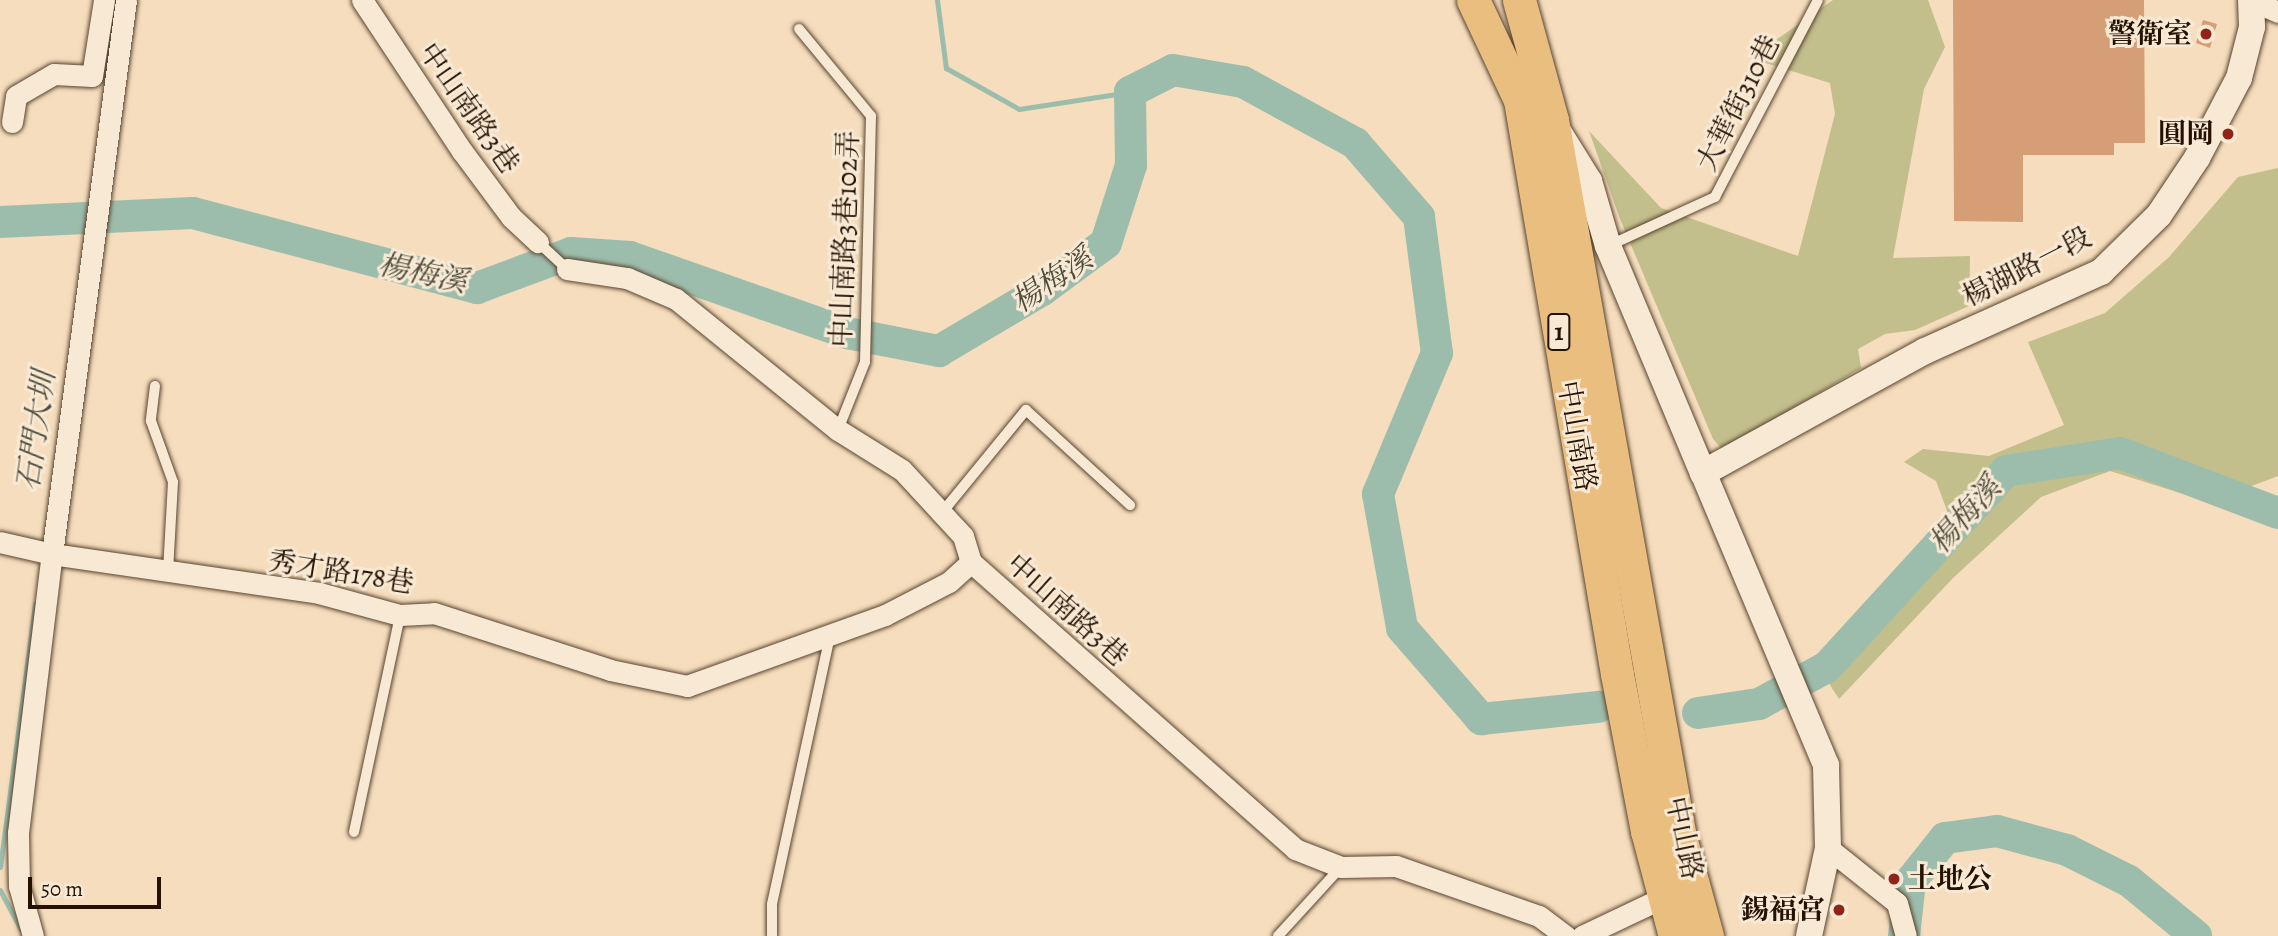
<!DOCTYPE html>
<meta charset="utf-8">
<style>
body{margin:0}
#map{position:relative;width:2278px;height:936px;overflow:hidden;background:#f5ddbd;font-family:Alegreya,"Noto Serif TC",serif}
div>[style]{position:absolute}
.green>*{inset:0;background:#c2bf8c}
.water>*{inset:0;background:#9dbdac}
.stream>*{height:5px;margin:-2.5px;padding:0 2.5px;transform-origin:2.5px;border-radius:2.5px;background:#9dbdac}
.river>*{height:32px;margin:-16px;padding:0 16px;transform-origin:16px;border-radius:16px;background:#9dbdac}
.building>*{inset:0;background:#d69e76}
.roads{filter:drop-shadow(0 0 2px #59442f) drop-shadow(0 0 2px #59442f)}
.service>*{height:10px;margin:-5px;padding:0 5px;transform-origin:5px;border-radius:5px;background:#f8e9d4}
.minor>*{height:21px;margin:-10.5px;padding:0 10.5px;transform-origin:10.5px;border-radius:10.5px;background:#f8e9d4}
.tertiary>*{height:26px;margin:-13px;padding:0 13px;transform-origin:13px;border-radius:13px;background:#f8e9d4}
.primary>*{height:33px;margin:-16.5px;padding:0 16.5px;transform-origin:16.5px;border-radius:16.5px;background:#eabe7e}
.dots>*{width:19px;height:19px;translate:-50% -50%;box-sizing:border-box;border:4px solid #f8e9d4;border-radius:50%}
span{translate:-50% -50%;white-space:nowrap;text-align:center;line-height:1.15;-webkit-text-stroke:6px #f8e9d4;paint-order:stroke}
.shield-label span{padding:2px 5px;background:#f8e9d4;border:2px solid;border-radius:5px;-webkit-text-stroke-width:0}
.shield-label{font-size:26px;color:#251100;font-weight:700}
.poi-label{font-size:28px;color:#251100;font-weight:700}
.right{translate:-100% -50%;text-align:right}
.left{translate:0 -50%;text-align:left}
.street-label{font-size:28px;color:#251100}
.water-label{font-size:30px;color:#4f4d3c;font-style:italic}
.scale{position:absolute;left:28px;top:877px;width:133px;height:32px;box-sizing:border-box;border:4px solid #251100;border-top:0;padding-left:9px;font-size:21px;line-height:24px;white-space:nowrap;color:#251100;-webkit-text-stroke:5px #f8e9d4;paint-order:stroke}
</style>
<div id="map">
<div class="green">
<div style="clip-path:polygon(1833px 0,1928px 0,1945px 47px,1924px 89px,1893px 258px,1970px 256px,1969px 306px,1915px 330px,1885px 334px,1858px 349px,1861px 368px,1723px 450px,1713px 439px,1620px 219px,1589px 131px,1661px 208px,1798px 256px,1835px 114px,1830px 83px,1750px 58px)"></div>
<div style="clip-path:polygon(2278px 168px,2278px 476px,2209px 502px,2110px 471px,2041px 497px,1953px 578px,1839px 699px,1828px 682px,1958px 540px,1936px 481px,1904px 462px,1923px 449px,1989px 456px,2064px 425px,2028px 342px,2105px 313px,2169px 257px,2238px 177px)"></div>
</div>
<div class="water">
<div style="clip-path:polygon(2274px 495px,2278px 528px,2236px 497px)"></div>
</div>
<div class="stream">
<div style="left:937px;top:0;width:69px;rotate:82.5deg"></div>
<div style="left:946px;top:68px;width:84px;rotate:29.3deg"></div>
<div style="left:1019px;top:109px;width:112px;rotate:-8.7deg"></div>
<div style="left:0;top:867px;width:266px;rotate:-82.4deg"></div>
<div style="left:0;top:890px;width:45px;rotate:62.3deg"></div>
</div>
<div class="river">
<div style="left:0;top:222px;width:193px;rotate:-2.7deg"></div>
<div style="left:193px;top:213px;width:294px;rotate:14.8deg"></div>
<div style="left:477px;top:288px;width:100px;rotate:-20.4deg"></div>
<div style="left:571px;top:253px;width:59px;rotate:3.9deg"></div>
<div style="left:630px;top:257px;width:230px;rotate:19.3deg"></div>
<div style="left:847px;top:333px;width:94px;rotate:11.1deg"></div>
<div style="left:939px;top:351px;width:120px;rotate:-30.6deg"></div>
<div style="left:1042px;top:290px;width:79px;rotate:-36.3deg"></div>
<div style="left:1106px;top:243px;width:82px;rotate:-72.2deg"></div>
<div style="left:1131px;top:165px;width:73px;rotate:-90.8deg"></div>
<div style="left:1130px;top:92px;width:48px;rotate:-27.1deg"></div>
<div style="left:1173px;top:70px;width:71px;rotate:9.7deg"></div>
<div style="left:1243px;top:82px;width:128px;rotate:28.6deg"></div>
<div style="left:1355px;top:143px;width:98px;rotate:49.1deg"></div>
<div style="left:1419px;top:217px;width:137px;rotate:82.5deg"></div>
<div style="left:1437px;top:353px;width:153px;rotate:112.7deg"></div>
<div style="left:1378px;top:494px;width:136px;rotate:79.8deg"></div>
<div style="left:1402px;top:628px;width:121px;rotate:49deg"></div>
<div style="left:1481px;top:719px;width:118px;rotate:-5.9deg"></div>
<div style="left:1698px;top:713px;width:62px;rotate:-8.4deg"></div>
<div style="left:1759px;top:704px;width:77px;rotate:-28.6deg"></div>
<div style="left:1827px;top:667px;width:265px;rotate:-47.6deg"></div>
<div style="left:2006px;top:471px;width:115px;rotate:-9deg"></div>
<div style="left:2120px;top:453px;width:169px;rotate:20.8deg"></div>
<div style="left:1904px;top:936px;width:54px;rotate:-83.7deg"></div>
<div style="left:1910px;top:882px;width:56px;rotate:-51.5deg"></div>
<div style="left:1945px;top:838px;width:52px;rotate:-7.7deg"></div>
<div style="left:1997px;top:831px;width:73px;rotate:15.2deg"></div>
<div style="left:2067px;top:850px;width:69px;rotate:26.6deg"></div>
<div style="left:2129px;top:881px;width:87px;rotate:39.4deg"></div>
</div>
<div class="building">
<div style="clip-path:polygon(1953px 0,2144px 0,2145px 143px,2114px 143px,2114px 155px,2023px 155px,2023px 222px,1954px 221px)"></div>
<div style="clip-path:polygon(2203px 20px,2217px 24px,2210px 48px,2196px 43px)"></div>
</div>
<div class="roads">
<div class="service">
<div style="left:799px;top:29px;width:113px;rotate:50.4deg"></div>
<div style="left:871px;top:116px;width:246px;rotate:91.4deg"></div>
<div style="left:865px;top:362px;width:73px;rotate:111.7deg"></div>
<div style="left:538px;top:242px;width:40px;rotate:43deg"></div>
<div style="left:1608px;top:246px;width:118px;rotate:-24.6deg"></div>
<div style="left:1715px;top:197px;width:222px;rotate:-62.4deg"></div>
<div style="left:155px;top:386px;width:35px;rotate:97deg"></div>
<div style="left:151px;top:421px;width:65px;rotate:70.2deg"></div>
<div style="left:173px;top:482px;width:90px;rotate:93.2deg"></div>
<div style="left:940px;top:515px;width:136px;rotate:-50.7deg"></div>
<div style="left:1026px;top:410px;width:141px;rotate:42.4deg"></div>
<div style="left:354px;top:832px;width:222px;rotate:-78deg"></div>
<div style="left:772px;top:936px;width:32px;rotate:-90deg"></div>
<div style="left:772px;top:904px;width:275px;rotate:-77.8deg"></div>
<div style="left:1278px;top:936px;width:93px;rotate:-47.6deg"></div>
</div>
<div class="minor">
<div style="left:362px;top:0;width:181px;rotate:56.5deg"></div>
<div style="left:462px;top:151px;width:82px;rotate:53.4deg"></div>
<div style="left:511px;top:217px;width:37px;rotate:43deg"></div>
<div style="left:2251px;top:0;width:30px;rotate:24deg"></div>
<div style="left:12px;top:122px;width:26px;rotate:-81deg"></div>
<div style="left:16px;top:96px;width:44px;rotate:-30.1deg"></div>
<div style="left:54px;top:74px;width:38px;rotate:3deg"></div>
<div style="left:92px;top:76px;width:77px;rotate:-81deg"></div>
<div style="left:567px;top:269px;width:61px;rotate:8.5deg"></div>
<div style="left:627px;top:278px;width:53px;rotate:23.2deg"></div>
<div style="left:676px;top:299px;width:208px;rotate:39deg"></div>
<div style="left:838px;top:430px;width:75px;rotate:32deg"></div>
<div style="left:902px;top:470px;width:90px;rotate:47.3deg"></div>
<div style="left:963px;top:536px;width:27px;rotate:73deg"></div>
<div style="left:971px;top:562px;width:433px;rotate:41.5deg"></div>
<div style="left:1295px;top:849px;width:49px;rotate:21.4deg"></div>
<div style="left:1341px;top:867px;width:55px;rotate:-1deg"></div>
<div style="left:1396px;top:866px;width:151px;rotate:19.3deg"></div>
<div style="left:1539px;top:916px;width:34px;rotate:37deg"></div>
<div style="left:0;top:542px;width:53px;rotate:13deg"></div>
<div style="left:52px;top:554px;width:559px;rotate:-82.39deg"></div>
<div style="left:1828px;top:848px;width:88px;rotate:38.6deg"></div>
<div style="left:1897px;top:903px;width:34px;rotate:75deg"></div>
<div style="left:33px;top:936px;width:52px;rotate:-105.6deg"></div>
<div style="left:19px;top:886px;width:53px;rotate:-91.1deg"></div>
<div style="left:18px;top:833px;width:281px;rotate:-83.1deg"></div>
<div style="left:52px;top:554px;width:270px;rotate:8.3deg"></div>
<div style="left:319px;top:593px;width:84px;rotate:15.2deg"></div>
<div style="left:400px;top:615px;width:34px;rotate:-3deg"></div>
<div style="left:434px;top:613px;width:185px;rotate:17.9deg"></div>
<div style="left:610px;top:670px;width:79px;rotate:11.7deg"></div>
<div style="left:687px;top:686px;width:210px;rotate:-19.7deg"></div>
<div style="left:885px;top:615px;width:72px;rotate:-27.3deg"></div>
<div style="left:949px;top:582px;width:30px;rotate:-42deg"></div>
<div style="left:1582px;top:936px;width:91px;rotate:-25.4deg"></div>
</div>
<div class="tertiary">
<div style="left:1558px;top:131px;width:59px;rotate:58.2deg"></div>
<div style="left:1589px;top:181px;width:68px;rotate:73.7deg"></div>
<div style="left:1608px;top:246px;width:246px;rotate:67.3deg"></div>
<div style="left:1809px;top:936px;width:90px;rotate:-77.8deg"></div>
<div style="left:1828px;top:848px;width:83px;rotate:-91.4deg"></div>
<div style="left:1826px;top:765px;width:317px;rotate:-112.8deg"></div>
<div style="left:1703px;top:473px;width:253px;rotate:-28.8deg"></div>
<div style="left:1925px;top:351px;width:193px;rotate:-24.2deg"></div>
<div style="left:2101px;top:272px;width:81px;rotate:-44.5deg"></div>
<div style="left:2159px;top:215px;width:69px;rotate:-56.3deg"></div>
<div style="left:2197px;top:158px;width:90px;rotate:-62.3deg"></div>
<div style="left:2239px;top:78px;width:53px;rotate:-75.7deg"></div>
<div style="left:2252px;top:27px;width:27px;rotate:-92deg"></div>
</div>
<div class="primary">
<div style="left:1473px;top:0;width:110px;rotate:64.8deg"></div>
<div style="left:1520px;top:100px;width:582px;rotate:80.41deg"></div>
<div style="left:1617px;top:674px;width:160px;rotate:79.2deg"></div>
<div style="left:1647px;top:831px;width:109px;rotate:75.1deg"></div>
<div style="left:1519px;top:0;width:124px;rotate:74.6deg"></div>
<div style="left:1552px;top:120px;width:728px;rotate:79.88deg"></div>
<div style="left:1680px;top:837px;width:103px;rotate:74.7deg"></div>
</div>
</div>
<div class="dots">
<div style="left:2206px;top:34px;background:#8f2418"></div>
<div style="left:2228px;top:134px;background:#8f2418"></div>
<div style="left:1894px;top:879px;background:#8f2418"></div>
<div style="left:1839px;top:910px;background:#8f2418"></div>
</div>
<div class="shield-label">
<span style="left:1559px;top:332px">1</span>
</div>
<div class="poi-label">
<span class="right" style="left:2192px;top:34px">警衛室</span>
<span class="right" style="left:2214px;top:134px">圓岡</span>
<span class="left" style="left:1908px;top:879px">土地公</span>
<span class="right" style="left:1825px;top:910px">錫褔宮</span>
</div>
<div class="street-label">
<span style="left:1738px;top:103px;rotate:-63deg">大華街310巷</span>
<span style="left:469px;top:108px;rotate:55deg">中山南路3巷</span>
<span style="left:845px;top:239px;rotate:-88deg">中山南路3巷102弄</span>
<span style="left:2027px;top:267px;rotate:-27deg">楊湖路一段</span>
<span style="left:1577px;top:436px;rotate:80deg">中山南路</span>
<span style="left:341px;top:572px;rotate:9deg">秀才路178巷</span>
<span style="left:1067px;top:610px;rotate:42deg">中山南路3巷</span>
<span style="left:1684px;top:838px;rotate:78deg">中山路</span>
</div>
<div class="water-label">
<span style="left:423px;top:273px;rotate:12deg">楊梅溪</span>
<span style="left:1052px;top:280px;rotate:-34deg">楊梅溪</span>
<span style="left:36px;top:431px;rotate:-82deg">石門大圳</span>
<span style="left:1965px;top:515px;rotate:-48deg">楊梅溪</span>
</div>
<div class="scale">50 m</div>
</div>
